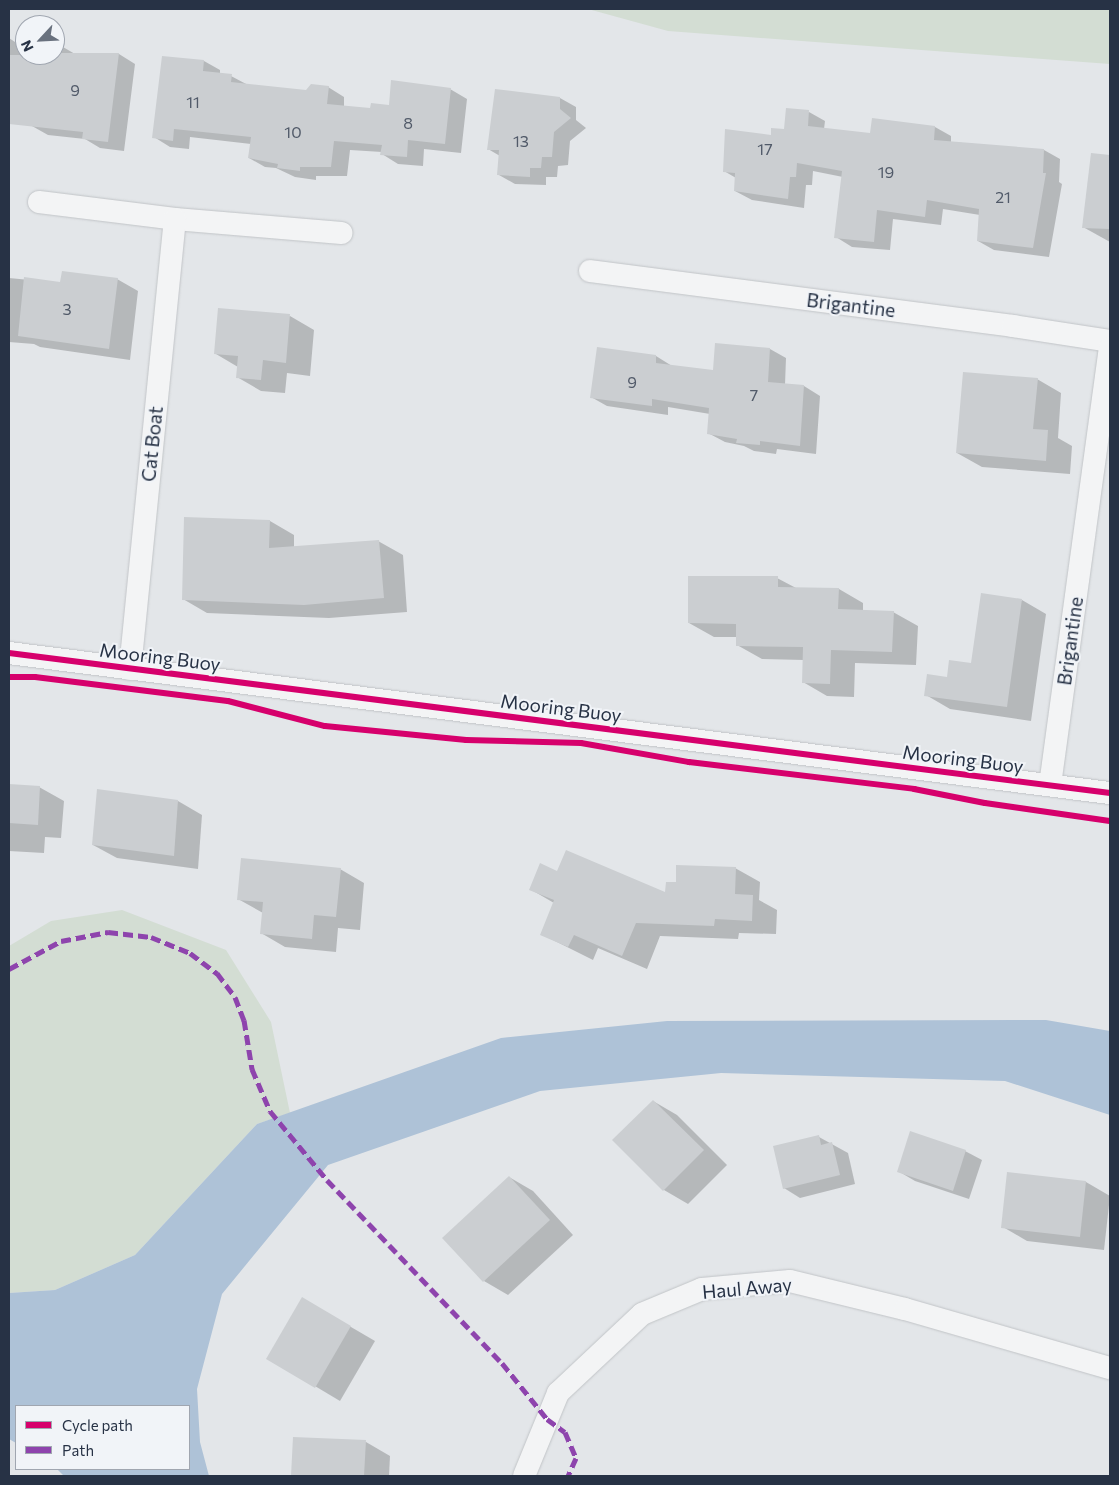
<!DOCTYPE html>
<style>
body{margin:0}
#map{position:relative;width:1119px;height:1485px;overflow:hidden;background:#e3e6e9;font-family:Commissioner,sans-serif}
div>[style]{position:absolute}
.green>*{inset:0;background:#d3ddd3}
.water>*{inset:0;background:#aec2d7}
.shadow>*{inset:0;background:#0003}
.building>*{inset:0;background:#cbced1}
.roads{filter:drop-shadow(0 0 1px #c1c4c7) drop-shadow(0 0 1px #c1c4c7)}
.street>*{height:22px;margin:-11px;padding:0 11px;transform-origin:11px;border-radius:11px;background:#f3f4f5}
.quiet>*{height:5px;margin-top:-2.5px;transform-origin:0;background:repeating-linear-gradient(90deg,#8e44ad 0 10px,transparent 0 15px)}
.cycleway>*{height:6px;margin:-3px;padding:0 3px;transform-origin:3px;border-radius:3px;background:#d6006c}
span{translate:-50% -50%;white-space:nowrap;text-align:center;line-height:1.15;-webkit-text-stroke:4px #f1f4f8;paint-order:stroke}
.number-label{font-size:16px;color:#515a69}
.number-label span{-webkit-text-stroke-width:0}
.street-label{font-size:19px;color:#273245}
.frame{position:absolute;inset:0;border:10px solid #273245;pointer-events:none}
.legend{position:absolute;left:15px;top:1405px;width:175px;height:65px;box-sizing:border-box;background:#f1f4f8;border:1px solid #a0a6b0;margin:0;padding:6px 9px;list-style:none;font-size:15px;color:#273245}
.legend li{display:flex;align-items:center;gap:10px;height:25px}
.legend b{width:25px;border:1px solid #a0a6b0}
.north{position:absolute;left:15px;top:15px;width:50px;height:50px;box-sizing:border-box;background:#f1f4f8;border:1px solid #a0a6b0;border-radius:50%;rotate:245deg;font-size:14px;font-weight:700;line-height:20px;text-align:center;color:#273245}
.north::after{content:'';display:block;margin:auto;width:18px;height:22px;background:#69717e;clip-path:polygon(50% 0,100% 100%,50% 72%,0 100%)}
</style>
<div id="map">
<div class="green">
<div style="clip-path:polygon(588px 9px,1110px 9px,1110px 64px,668px 31px)"></div>
<div style="clip-path:polygon(122px 910px,226px 950px,271px 1022px,290px 1113px,257px 1124px,135px 1255px,55px 1290px,9px 1293px,9px 946px,51px 921px)"></div>
</div>
<div class="water">
<div style="clip-path:polygon(1046px 1020px,1110px 1031px,1110px 1115px,1005px 1081px,721px 1073px,540px 1091px,328px 1165px,222px 1294px,197px 1389px,200px 1442px,209px 1476px,64px 1476px,57px 1469px,189px 1469px,189px 1406px,16px 1406px,16px 1443px,9px 1439px,9px 1293px,55px 1290px,135px 1255px,257px 1124px,501px 1038px,667px 1021px)"></div>
</div>
<div class="shadow">
<div style="clip-path:polygon(9px 38px,18px 44px,25px 44px,25px 55px,55px 55px,55px 47px,63px 47px,75px 54px,119px 54px,135px 64px,124px 151px,100px 148px,85px 139px,48px 135px,32px 126px,33px 119px,9px 118px)"></div>
<div style="clip-path:polygon(163px 57px,204px 61px,220px 70px,220px 74px,231px 76px,248px 85px,306px 91px,328px 87px,344px 97px,344px 107px,371px 109px,390px 107px,450px 89px,467px 99px,461px 153px,424px 149px,423px 166px,398px 164px,382px 154px,382px 152px,350px 150px,347px 176px,316px 176px,316px 180px,295px 177px,276px 168px,265px 167px,249px 158px,251px 144px,190px 137px,189px 149px,170px 147px,154px 137px)"></div>
<div style="clip-path:polygon(496px 90px,560px 98px,576px 107px,576px 120px,586px 128px,570px 141px,568px 165px,558px 166px,557px 177px,546px 177px,546px 185px,515px 184px,499px 175px,500px 156px,488px 149px)"></div>
<div style="clip-path:polygon(809px 112px,825px 121px,824px 129px,872px 135px,873px 119px,935px 127px,951px 136px,951px 142px,1044px 150px,1060px 159px,1059px 182px,1062px 184px,1049px 257px,994px 250px,978px 241px,980px 215px,943px 209px,941px 225px,893px 219px,890px 250px,852px 247px,836px 237px,843px 177px,813px 171px,812px 185px,806px 185px,804px 208px,752px 200px,735px 191px,736px 178px,724px 171px,772px 136px,785px 131px)"></div>
<div style="clip-path:polygon(1092px 154px,1110px 156px,1110px 242px,1083px 227px)"></div>
<div style="clip-path:polygon(9px 278px,61px 283px,117px 279px,138px 291px,130px 360px,40px 347px,34px 344px,9px 342px)"></div>
<div style="clip-path:polygon(290px 316px,314px 330px,310px 376px,287px 373px,285px 393px,261px 391px,237px 377px,238px 367px,216px 354px)"></div>
<div style="clip-path:polygon(598px 349px,656px 356px,672px 366px,714px 372px,770px 349px,786px 358px,785px 385px,804px 386px,820px 396px,816px 454px,777px 449px,776px 454px,754px 451px,744px 446px,725px 442px,708px 433px,710px 414px,668px 407px,668px 415px,607px 406px,591px 397px)"></div>
<div style="clip-path:polygon(1037px 379px,1061px 393px,1058px 438px,1072px 446px,1070px 474px,982px 467px,957px 453px)"></div>
<div style="clip-path:polygon(270px 521px,294px 535px,294px 547px,378px 541px,403px 555px,407px 612px,329px 618px,207px 613px,183px 599px)"></div>
<div style="clip-path:polygon(777px 578px,796px 588px,839px 589px,863px 603px,863px 611px,893px 612px,918px 626px,916px 665px,855px 663px,854px 697px,827px 696px,803px 682px,804px 660px,762px 659px,737px 645px,737px 637px,714px 637px,689px 623px)"></div>
<div style="clip-path:polygon(1022px 600px,1046px 614px,1031px 721px,950px 709px,926px 695px,973px 664px)"></div>
<div style="clip-path:polygon(9px 785px,39px 787px,64px 801px,61px 838px,45px 837px,44px 853px,9px 851px)"></div>
<div style="clip-path:polygon(178px 801px,202px 815px,198px 869px,117px 858px,93px 845px)"></div>
<div style="clip-path:polygon(735px 868px,760px 882px,759px 900px,777px 910px,776px 934px,739px 933px,738px 939px,660px 936px,647px 969px,598px 948px,593px 960px,541px 934px,554px 903px,530px 889px,558px 873px,666px 894px,677px 884px)"></div>
<div style="clip-path:polygon(340px 869px,364px 883px,360px 930px,338px 928px,336px 952px,285px 947px,261px 933px,263px 913px,238px 899px)"></div>
<div style="clip-path:polygon(653px 1101px,677px 1115px,727px 1165px,688px 1204px,664px 1190px)"></div>
<div style="clip-path:polygon(819px 1137px,848px 1153px,855px 1184px,800px 1198px,784px 1188px)"></div>
<div style="clip-path:polygon(965px 1151px,982px 1160px,969px 1199px,915px 1181px,898px 1171px)"></div>
<div style="clip-path:polygon(1008px 1173px,1086px 1182px,1110px 1196px,1104px 1250px,1027px 1241px,1003px 1227px)"></div>
<div style="clip-path:polygon(509px 1177px,533px 1191px,573px 1235px,508px 1295px,484px 1281px)"></div>
<div style="clip-path:polygon(303px 1299px,375px 1341px,340px 1401px,268px 1358px)"></div>
<div style="clip-path:polygon(294px 1438px,366px 1442px,390px 1456px,389px 1476px,292px 1476px)"></div>
</div>
<div class="building">
<div style="clip-path:polygon(55px 53px,119px 53px,108px 142px,82px 139px,83px 132px,9px 124px,9px 55px,55px 55px)"></div>
<div style="clip-path:polygon(162px 56px,204px 60px,203px 71px,232px 74px,231px 82px,306px 90px,311px 84px,329px 86px,327px 104px,370px 108px,371px 103px,389px 105px,391px 80px,451px 88px,445px 144px,408px 140px,407px 157px,380px 155px,382px 145px,334px 141px,331px 167px,300px 167px,300px 171px,277px 168px,278px 164px,248px 158px,251px 137px,174px 129px,173px 141px,152px 138px)"></div>
<div style="clip-path:polygon(495px 89px,560px 97px,560px 109px,571px 118px,554px 132px,552px 157px,542px 157px,541px 168px,530px 168px,530px 177px,497px 175px,499px 150px,487px 150px)"></div>
<div style="clip-path:polygon(786px 108px,809px 110px,808px 126px,870px 133px,872px 118px,935px 126px,934px 140px,1044px 149px,1043px 173px,1046px 173px,1033px 248px,977px 241px,979px 209px,927px 200px,925px 217px,877px 210px,874px 242px,834px 238px,842px 171px,797px 163px,796px 177px,790px 177px,788px 199px,734px 191px,735px 173px,723px 172px,725px 129px,771px 135px,771px 128px,784px 129px)"></div>
<div style="clip-path:polygon(1091px 153px,1110px 155px,1110px 229px,1082px 228px)"></div>
<div style="clip-path:polygon(62px 271px,118px 278px,109px 349px,18px 336px,24px 277px,60px 282px)"></div>
<div style="clip-path:polygon(218px 308px,290px 314px,286px 363px,263px 360px,261px 380px,236px 378px,238px 356px,214px 354px)"></div>
<div style="clip-path:polygon(715px 343px,770px 348px,768px 382px,804px 385px,800px 446px,760px 441px,760px 445px,736px 443px,737px 439px,707px 434px,709px 408px,652px 399px,652px 406px,590px 398px,597px 347px,656px 355px,656px 363px,713px 370px)"></div>
<div style="clip-path:polygon(963px 372px,1038px 378px,1033px 429px,1048px 430px,1046px 461px,956px 453px)"></div>
<div style="clip-path:polygon(184px 517px,270px 520px,269px 548px,379px 540px,384px 598px,304px 605px,182px 600px)"></div>
<div style="clip-path:polygon(688px 576px,778px 576px,778px 587px,839px 588px,838px 609px,894px 611px,892px 652px,831px 650px,830px 684px,802px 683px,803px 647px,736px 646px,736px 624px,688px 623px)"></div>
<div style="clip-path:polygon(981px 593px,1022px 599px,1007px 707px,924px 696px,927px 674px,947px 677px,949px 660px,971px 663px)"></div>
<div style="clip-path:polygon(9px 784px,40px 786px,38px 825px,9px 823px)"></div>
<div style="clip-path:polygon(97px 789px,178px 800px,174px 856px,92px 845px)"></div>
<div style="clip-path:polygon(566px 850px,665px 892px,666px 882px,676px 882px,676px 865px,736px 867px,735px 894px,753px 895px,752px 921px,715px 919px,714px 926px,636px 923px,622px 956px,574px 935px,568px 947px,540px 935px,554px 900px,529px 890px,540px 863px,557px 871px)"></div>
<div style="clip-path:polygon(241px 858px,341px 868px,336px 917px,314px 915px,312px 939px,260px 934px,263px 902px,237px 900px)"></div>
<div style="clip-path:polygon(653px 1100px,704px 1150px,663px 1191px,612px 1140px)"></div>
<div style="clip-path:polygon(910px 1131px,966px 1150px,953px 1191px,897px 1172px)"></div>
<div style="clip-path:polygon(819px 1135px,821px 1145px,832px 1142px,840px 1175px,783px 1189px,773px 1146px)"></div>
<div style="clip-path:polygon(1007px 1172px,1086px 1181px,1080px 1237px,1001px 1228px)"></div>
<div style="clip-path:polygon(509px 1176px,550px 1220px,483px 1282px,442px 1238px)"></div>
<div style="clip-path:polygon(302px 1297px,351px 1326px,315px 1388px,266px 1359px)"></div>
<div style="clip-path:polygon(293px 1437px,366px 1440px,364px 1476px,291px 1476px)"></div>
</div>
<div class="roads">
<div class="street">
<div style="left:39px;top:202px;width:137px;rotate:7.1deg"></div>
<div style="left:175px;top:219px;width:167px;rotate:4.8deg"></div>
<div style="left:590px;top:271px;width:427px;rotate:7.4deg"></div>
<div style="left:1013px;top:326px;width:98px;rotate:8.8deg"></div>
<div style="left:9px;top:653px;width:1110px;rotate:7.25deg"></div>
<div style="left:130px;top:669px;width:452px;rotate:-84.3deg"></div>
<div style="left:1050px;top:785px;width:440px;rotate:-82.2deg"></div>
<div style="left:524px;top:1476px;width:90px;rotate:-67.7deg"></div>
<div style="left:558px;top:1393px;width:115px;rotate:-43.2deg"></div>
<div style="left:642px;top:1314px;width:65px;rotate:-22.6deg"></div>
<div style="left:702px;top:1289px;width:88px;rotate:-5.2deg"></div>
<div style="left:790px;top:1281px;width:118px;rotate:13.7deg"></div>
<div style="left:905px;top:1309px;width:213px;rotate:16.1deg"></div>
</div>
</div>
<div class="quiet">
<div style="left:9px;top:969px;width:59px;rotate:-28.3deg"></div>
<div style="left:61px;top:941px;width:48px;rotate:-10.8deg"></div>
<div style="left:108px;top:932px;width:43px;rotate:6.6deg"></div>
<div style="left:151px;top:937px;width:42px;rotate:22.3deg"></div>
<div style="left:190px;top:953px;width:34px;rotate:37deg"></div>
<div style="left:217px;top:973px;width:30px;rotate:53deg"></div>
<div style="left:235px;top:997px;width:25px;rotate:69deg"></div>
<div style="left:244px;top:1020px;width:50px;rotate:80.7deg"></div>
<div style="left:252px;top:1069px;width:46px;rotate:66.8deg"></div>
<div style="left:270px;top:1111px;width:89px;rotate:50.4deg"></div>
<div style="left:327px;top:1180px;width:253px;rotate:46.3deg"></div>
<div style="left:502px;top:1363px;width:72px;rotate:51.2deg"></div>
<div style="left:547px;top:1419px;width:22px;rotate:36deg"></div>
<div style="left:565px;top:1432px;width:28px;rotate:67deg"></div>
<div style="left:576px;top:1458px;width:20px;rotate:114deg"></div>
</div>
<div class="cycleway">
<div style="left:9px;top:653px;width:1110px;rotate:7.25deg"></div>
<div style="left:9px;top:677px;width:26px"></div>
<div style="left:35px;top:677px;width:194px;rotate:7.1deg"></div>
<div style="left:228px;top:701px;width:100px;rotate:14.5deg"></div>
<div style="left:325px;top:726px;width:142px;rotate:5.7deg"></div>
<div style="left:466px;top:740px;width:115px;rotate:1.5deg"></div>
<div style="left:581px;top:743px;width:110px;rotate:10deg"></div>
<div style="left:689px;top:762px;width:227px;rotate:6.8deg"></div>
<div style="left:914px;top:789px;width:72px;rotate:11.2deg"></div>
<div style="left:985px;top:803px;width:126px;rotate:8.2deg"></div>
</div>
<div class="number-label">
<span style="left:75px;top:90px">9</span>
<span style="left:193px;top:102px">11</span>
<span style="left:408px;top:123px">8</span>
<span style="left:293px;top:132px">10</span>
<span style="left:521px;top:141px">13</span>
<span style="left:765px;top:149px">17</span>
<span style="left:886px;top:172px">19</span>
<span style="left:1003px;top:197px">21</span>
<span style="left:67px;top:309px">3</span>
<span style="left:632px;top:382px">9</span>
<span style="left:754px;top:395px">7</span>
</div>
<div class="street-label">
<span style="left:851px;top:305px;rotate:7deg">Brigantine</span>
<span style="left:152px;top:444px;rotate:-84deg">Cat Boat</span>
<span style="left:1070px;top:641px;rotate:-82deg">Brigantine</span>
<span style="left:160px;top:657px;rotate:7deg">Mooring Buoy</span>
<span style="left:561px;top:708px;rotate:7deg">Mooring Buoy</span>
<span style="left:963px;top:759px;rotate:7deg">Mooring Buoy</span>
<span style="left:747px;top:1288px;rotate:-5deg">Haul Away</span>
</div>
<div class="frame"></div>
<ul class="legend">
<li><b style="height:6px;background:#d6006c"></b>Cycle path</li>
<li><b style="height:6px;background:#8e44ad"></b>Path</li>
</ul>
<div class="north">N</div>
</div>
